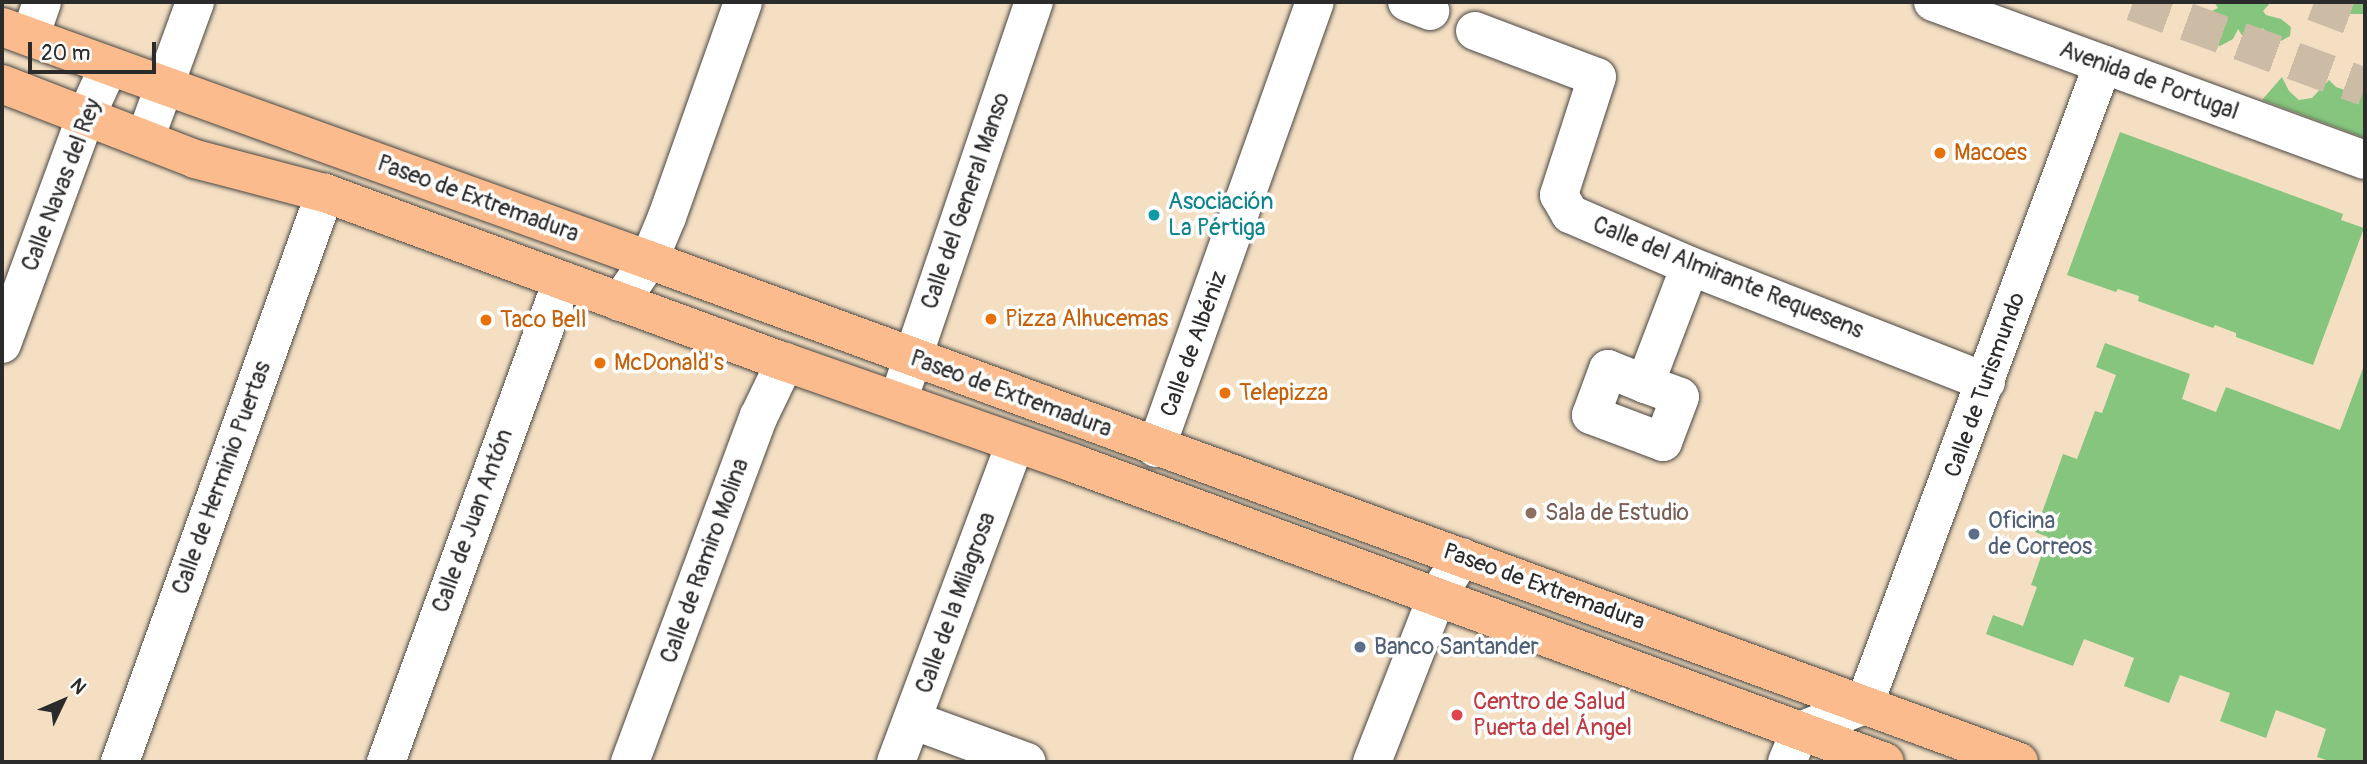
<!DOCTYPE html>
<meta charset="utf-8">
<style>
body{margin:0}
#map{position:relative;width:2367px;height:764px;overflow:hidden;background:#f4dfc3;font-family:Pangolin,sans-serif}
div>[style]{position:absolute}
.green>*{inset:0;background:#86c57d}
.highway-tunnel>*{height:38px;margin-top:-19px;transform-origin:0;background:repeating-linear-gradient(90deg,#ccbba5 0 38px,transparent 0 57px)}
.roads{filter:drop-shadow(0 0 2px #494642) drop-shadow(0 0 2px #494642)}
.minor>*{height:38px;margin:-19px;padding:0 19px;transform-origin:19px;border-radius:19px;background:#fff}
.major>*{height:38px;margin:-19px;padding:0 19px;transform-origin:19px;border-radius:19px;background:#fbbb8d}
.dots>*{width:19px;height:19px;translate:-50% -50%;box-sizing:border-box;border:4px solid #fff;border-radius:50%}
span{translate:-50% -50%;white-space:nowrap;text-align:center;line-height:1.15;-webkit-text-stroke:7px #fff;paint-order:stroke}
.street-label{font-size:23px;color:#2b2b2b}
.food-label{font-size:23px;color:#c56008}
.left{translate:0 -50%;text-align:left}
.culture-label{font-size:23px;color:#0d838f}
.education-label{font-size:23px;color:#785e54}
.service-label{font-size:23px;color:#4e5e75}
.health-label{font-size:23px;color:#be3a42}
.frame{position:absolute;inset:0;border:4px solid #2b2b2b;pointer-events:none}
.north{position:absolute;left:28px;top:666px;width:70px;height:70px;-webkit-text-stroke:5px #fff;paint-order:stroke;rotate:46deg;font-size:19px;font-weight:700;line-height:28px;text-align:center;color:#2b2b2b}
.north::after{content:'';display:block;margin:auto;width:24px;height:32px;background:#2b2b2b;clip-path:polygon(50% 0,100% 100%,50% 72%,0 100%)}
.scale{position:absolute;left:28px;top:42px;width:128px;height:32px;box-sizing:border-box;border:4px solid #2b2b2b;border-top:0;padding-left:9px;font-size:21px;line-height:24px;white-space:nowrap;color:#2b2b2b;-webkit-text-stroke:5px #fff;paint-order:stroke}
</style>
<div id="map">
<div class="green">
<div style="clip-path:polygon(2214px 2px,2271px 2px,2263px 11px,2266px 15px,2281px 19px,2291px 27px,2290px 36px,2281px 41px,2262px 28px,2255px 43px,2245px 40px,2238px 29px,2233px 39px,2220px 46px,2205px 41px,2198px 35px,2199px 17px,2218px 8px)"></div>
<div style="clip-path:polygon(2339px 2px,2365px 2px,2365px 14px,2336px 14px)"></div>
<div style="clip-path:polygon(2282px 77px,2289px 91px,2299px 100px,2312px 98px,2329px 80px,2336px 87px,2350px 92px,2365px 88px,2365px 138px,2262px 100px)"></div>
<div style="clip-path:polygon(2120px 132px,2343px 214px,2341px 220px,2364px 228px,2313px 365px,2236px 337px,2236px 333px,2215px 325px,2213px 328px,2138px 301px,2139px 296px,2118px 289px,2116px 292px,2067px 275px)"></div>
<div style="clip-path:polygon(2105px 343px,2190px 374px,2182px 399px,2216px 412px,2226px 387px,2340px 430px,2365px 363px,2365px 762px,2332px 762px,2317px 757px,2326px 729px,2276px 710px,2266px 738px,2220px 721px,2230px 693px,2180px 675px,2169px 703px,2124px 686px,2134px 658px,2084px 639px,2073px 666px,1986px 634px,1993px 615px,2023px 626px,2037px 587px,2031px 585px,2048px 537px,2035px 532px,2063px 454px,2077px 459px,2095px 411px,2102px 413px,2116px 375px,2096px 367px)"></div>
</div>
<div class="highway-tunnel">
<div style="left:2133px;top:2px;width:247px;rotate:20.1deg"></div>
<div style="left:2314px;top:2px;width:54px;rotate:20.4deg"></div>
</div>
<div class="roads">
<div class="minor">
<div style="left:1407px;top:2px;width:25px;rotate:21deg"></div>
<div style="left:1933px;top:2px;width:460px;rotate:20.1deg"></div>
<div style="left:1475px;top:31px;width:130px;rotate:20.7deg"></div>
<div style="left:1597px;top:77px;width:124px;rotate:107.9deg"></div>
<div style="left:1559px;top:195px;width:22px;rotate:60deg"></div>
<div style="left:1570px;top:214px;width:131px;rotate:23.4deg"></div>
<div style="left:1690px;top:266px;width:318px;rotate:21.4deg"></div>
<div style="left:30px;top:37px;width:37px;rotate:-71deg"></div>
<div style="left:145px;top:139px;width:146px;rotate:-69.9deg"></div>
<div style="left:620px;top:302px;width:51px;rotate:-55.4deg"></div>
<div style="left:649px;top:260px;width:47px;rotate:-67.3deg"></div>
<div style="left:667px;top:217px;width:228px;rotate:-70.5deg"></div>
<div style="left:2px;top:344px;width:243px;rotate:-69.8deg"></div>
<div style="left:86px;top:116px;width:55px;rotate:-65.3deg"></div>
<div style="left:1645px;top:384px;width:37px;rotate:20deg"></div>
<div style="left:1680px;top:397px;width:48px;rotate:110.7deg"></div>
<div style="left:1663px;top:442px;width:77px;rotate:-159.4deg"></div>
<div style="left:1591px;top:415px;width:49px;rotate:-69.7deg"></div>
<div style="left:1608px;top:369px;width:40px;rotate:22deg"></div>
<div style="left:1645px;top:384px;width:126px;rotate:-69.1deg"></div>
<div style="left:898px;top:401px;width:422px;rotate:-71.2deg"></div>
<div style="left:1156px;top:448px;width:473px;rotate:-70.4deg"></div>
<div style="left:912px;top:720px;width:122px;rotate:20.1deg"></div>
<div style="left:120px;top:762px;width:605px;rotate:-70.19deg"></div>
<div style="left:386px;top:762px;width:512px;rotate:-69.9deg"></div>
<div style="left:630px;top:762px;width:369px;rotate:-69.6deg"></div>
<div style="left:759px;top:416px;width:60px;rotate:-64.3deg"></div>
<div style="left:896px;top:762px;width:340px;rotate:-69.5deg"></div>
<div style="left:1372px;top:762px;width:178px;rotate:-68.6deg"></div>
<div style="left:1437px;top:596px;width:46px;rotate:-57.3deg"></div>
<div style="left:1787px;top:762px;width:34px;rotate:-67deg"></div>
<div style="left:1800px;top:731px;width:69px;rotate:-22.1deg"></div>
<div style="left:1864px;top:705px;width:684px;rotate:-69.55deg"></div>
</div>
<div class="major">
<div style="left:2px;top:27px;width:688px;rotate:19.81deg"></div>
<div style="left:649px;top:260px;width:1459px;rotate:20.12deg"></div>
<div style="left:2px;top:84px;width:207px;rotate:21.2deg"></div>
<div style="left:195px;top:159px;width:134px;rotate:14.7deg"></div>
<div style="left:325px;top:193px;width:490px;rotate:20.2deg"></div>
<div style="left:785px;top:362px;width:305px;rotate:19.3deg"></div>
<div style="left:1073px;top:463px;width:865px;rotate:20.22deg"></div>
</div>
</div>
<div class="dots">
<div style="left:1940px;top:153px;background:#e8710a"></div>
<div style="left:1154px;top:215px;background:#0f9aa8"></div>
<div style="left:991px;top:319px;background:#e8710a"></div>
<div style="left:486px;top:320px;background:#e8710a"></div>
<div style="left:600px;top:363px;background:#e8710a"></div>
<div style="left:1225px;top:393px;background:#e8710a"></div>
<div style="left:1531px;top:513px;background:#8d6e63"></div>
<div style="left:1974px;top:534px;background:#5c6f8a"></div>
<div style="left:1360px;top:647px;background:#5c6f8a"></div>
<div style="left:1457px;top:715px;background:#e0444e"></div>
</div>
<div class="street-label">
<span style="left:2149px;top:81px;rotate:20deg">Avenida de Portugal</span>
<span style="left:62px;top:185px;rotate:-69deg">Calle Navas del Rey</span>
<span style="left:478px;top:199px;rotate:20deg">Paseo de Extremadura</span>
<span style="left:966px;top:201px;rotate:-71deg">Calle del General Manso</span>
<span style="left:1728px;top:278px;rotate:22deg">Calle del Almirante Requesens</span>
<span style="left:1194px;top:344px;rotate:-70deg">Calle de Albéniz</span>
<span style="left:1985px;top:385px;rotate:-70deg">Calle de Turismundo</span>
<span style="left:1011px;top:394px;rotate:20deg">Paseo de Extremadura</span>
<span style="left:222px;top:478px;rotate:-70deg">Calle de Herminio Puertas</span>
<span style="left:473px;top:521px;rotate:-70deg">Calle de Juan Antón</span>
<span style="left:705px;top:561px;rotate:-70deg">Calle de Ramiro Molina</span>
<span style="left:1544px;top:587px;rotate:20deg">Paseo de Extremadura</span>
<span style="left:956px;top:603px;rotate:-70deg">Calle de la Milagrosa</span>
</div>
<div class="food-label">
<span class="left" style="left:1954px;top:153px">Macoes</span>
<span class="left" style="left:1005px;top:319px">Pizza Alhucemas</span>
<span class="left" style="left:500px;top:320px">Taco Bell</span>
<span class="left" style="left:614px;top:363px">McDonald's</span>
<span class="left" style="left:1239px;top:393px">Telepizza</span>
</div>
<div class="culture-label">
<span class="left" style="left:1168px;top:215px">Asociación<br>La Pértiga</span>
</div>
<div class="education-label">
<span class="left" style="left:1545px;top:513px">Sala de Estudio</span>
</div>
<div class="service-label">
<span class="left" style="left:1988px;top:534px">Oficina<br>de Correos</span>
<span class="left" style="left:1374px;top:647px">Banco Santander</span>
</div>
<div class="health-label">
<span class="left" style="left:1473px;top:715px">Centro de Salud<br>Puerta del Ángel</span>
</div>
<div class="frame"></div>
<div class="north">N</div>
<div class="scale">20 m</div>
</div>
